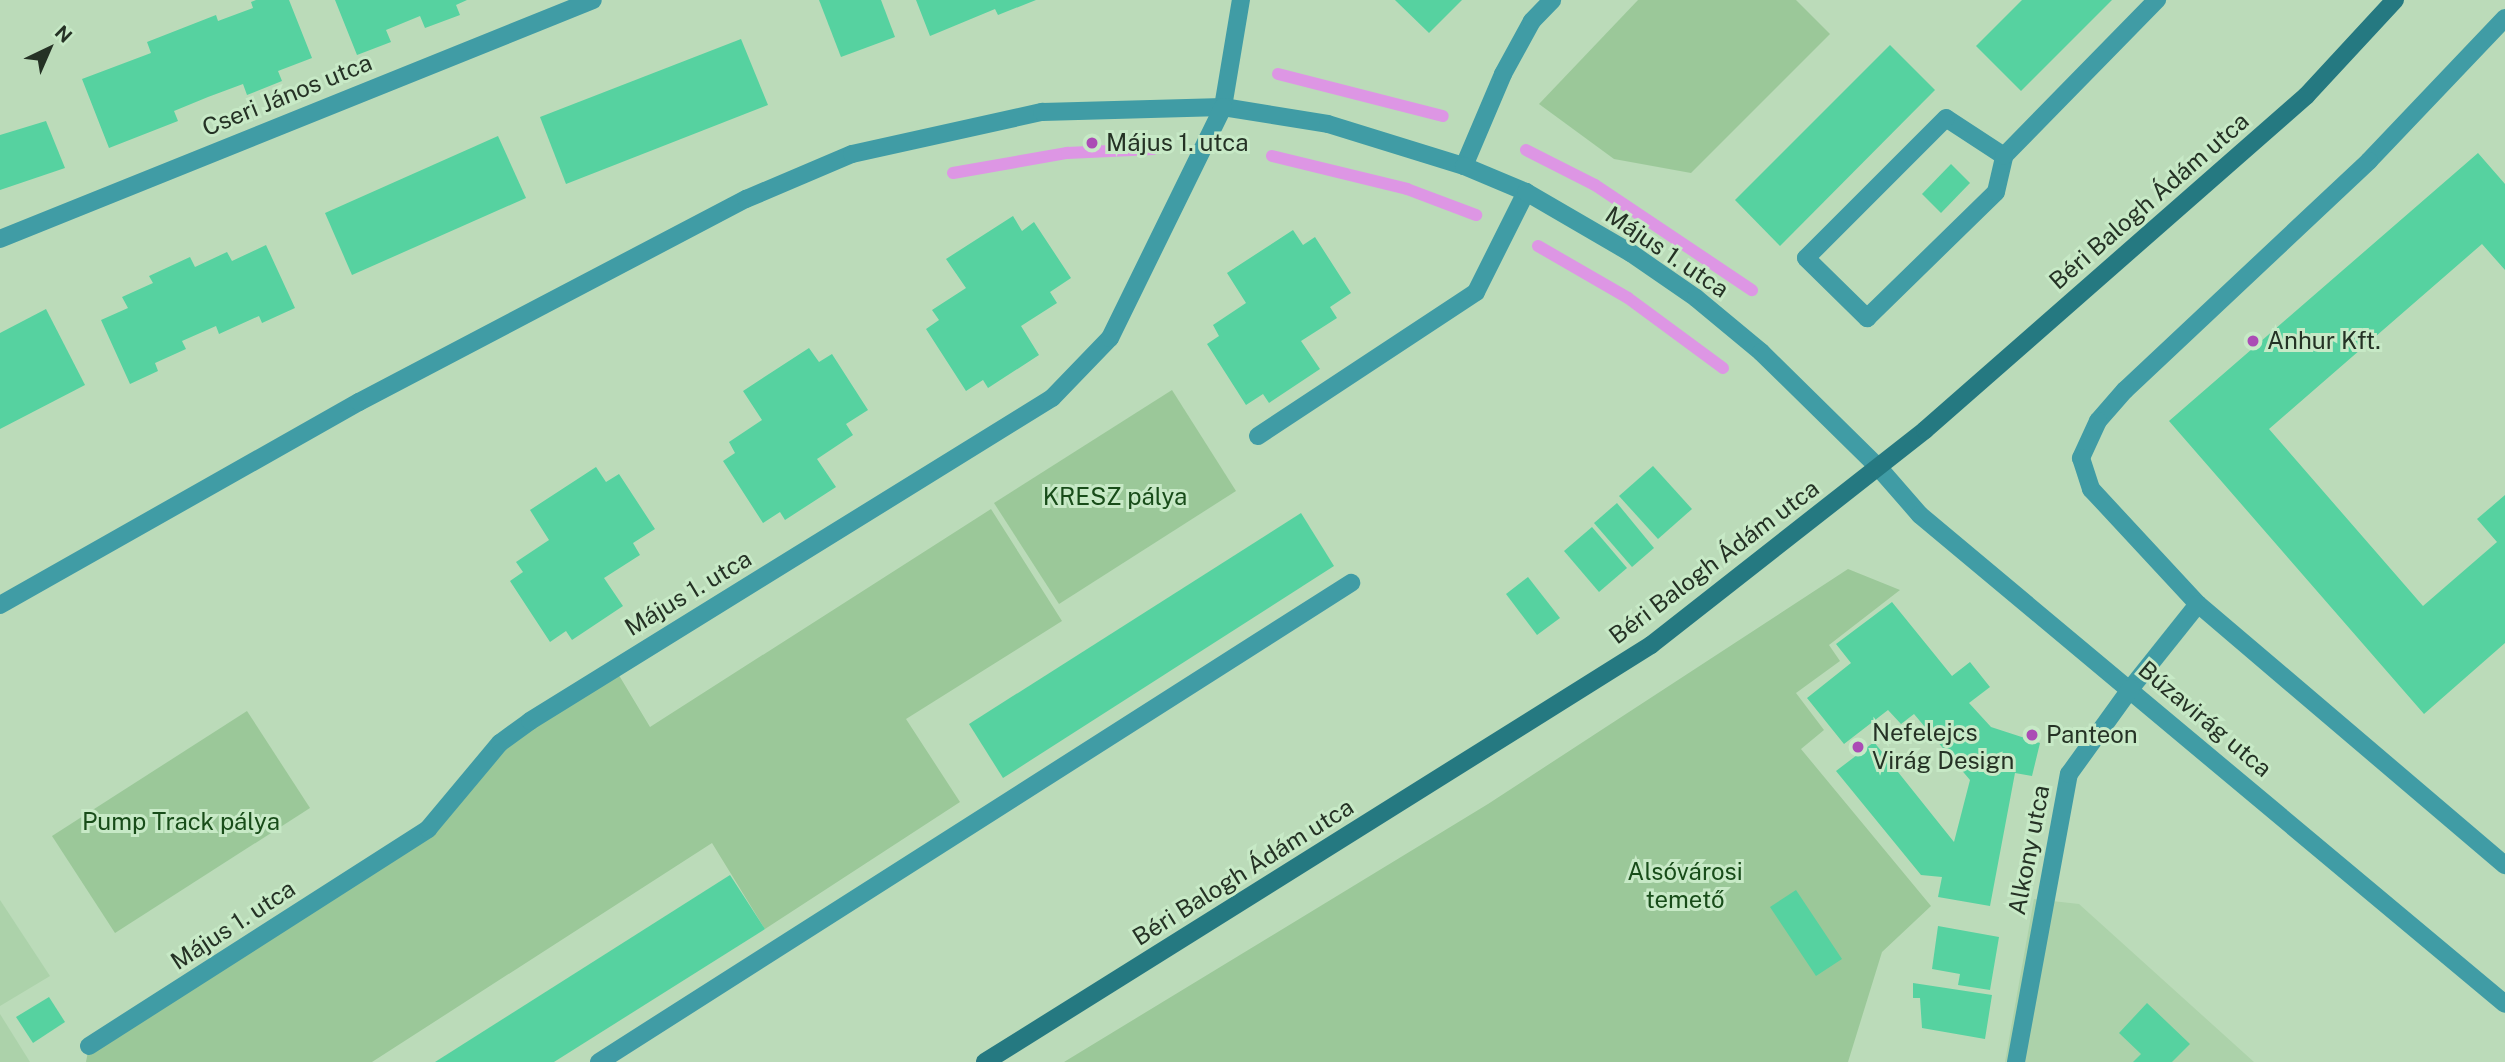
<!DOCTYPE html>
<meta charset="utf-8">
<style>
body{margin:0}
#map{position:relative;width:2505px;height:1062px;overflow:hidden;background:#bbdbb9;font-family:"Public Sans",sans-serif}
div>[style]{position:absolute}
.built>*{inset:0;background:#acd2aa}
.green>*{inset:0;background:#9bc899}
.stream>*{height:12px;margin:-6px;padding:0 6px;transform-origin:6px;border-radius:6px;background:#dd96e4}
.building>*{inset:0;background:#56d2a0}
.lane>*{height:18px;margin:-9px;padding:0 9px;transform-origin:9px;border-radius:9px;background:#409ca5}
.street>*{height:18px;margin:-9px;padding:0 9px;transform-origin:9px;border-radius:9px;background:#409ca5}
.secondary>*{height:18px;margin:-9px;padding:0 9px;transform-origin:9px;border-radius:9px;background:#257981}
.dots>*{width:19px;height:19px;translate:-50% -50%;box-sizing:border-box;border:4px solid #c7e9c6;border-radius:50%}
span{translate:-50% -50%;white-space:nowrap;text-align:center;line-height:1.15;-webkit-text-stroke:6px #c7e9c6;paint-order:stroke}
.street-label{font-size:24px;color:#253225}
.poi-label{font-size:24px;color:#253225}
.left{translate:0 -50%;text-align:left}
.park-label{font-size:24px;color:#184c19}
.north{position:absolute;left:14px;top:14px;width:70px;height:70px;-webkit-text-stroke:5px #c7e9c6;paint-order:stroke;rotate:44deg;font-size:19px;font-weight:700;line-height:28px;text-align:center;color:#253225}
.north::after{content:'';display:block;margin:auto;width:24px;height:32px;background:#253225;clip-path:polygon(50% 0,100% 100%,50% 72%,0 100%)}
</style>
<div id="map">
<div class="built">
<div style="clip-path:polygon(2034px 899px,2079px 904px,2254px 1062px,2005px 1062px)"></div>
<div style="clip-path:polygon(0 900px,50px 976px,0 1006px)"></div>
<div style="clip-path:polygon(0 1014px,30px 1062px,0 1062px)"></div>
</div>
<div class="green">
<div style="clip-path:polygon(1638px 0,1796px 0,1830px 34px,1691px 173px,1614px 159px,1539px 104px)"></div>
<div style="clip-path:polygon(1172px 390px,1236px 491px,1059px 604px,994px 503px)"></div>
<div style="clip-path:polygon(991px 509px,1062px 621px,906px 719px,960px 802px,765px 929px,712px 843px,372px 1062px,86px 1062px,89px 1046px,428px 829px,476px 769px,614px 667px,650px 727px)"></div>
<div style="clip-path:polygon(1848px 569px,1900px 590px,1829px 645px,1840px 661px,1796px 693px,1824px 730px,1801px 749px,1931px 906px,1882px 952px,1848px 1062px,1064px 1062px,1488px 804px)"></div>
<div style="clip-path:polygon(247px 711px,310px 808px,115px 933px,52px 836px)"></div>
</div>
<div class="stream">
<div style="left:1278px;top:74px;width:170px;rotate:14.3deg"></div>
<div style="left:1526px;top:150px;width:77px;rotate:26.9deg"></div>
<div style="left:1595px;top:185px;width:189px;rotate:33.8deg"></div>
<div style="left:1272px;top:156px;width:139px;rotate:13.7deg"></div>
<div style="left:1407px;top:189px;width:74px;rotate:20.6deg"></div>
<div style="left:953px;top:173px;width:116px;rotate:-10deg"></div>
<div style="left:1067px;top:153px;width:86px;rotate:-2.7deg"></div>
<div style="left:1538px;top:246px;width:104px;rotate:30deg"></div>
<div style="left:1628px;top:298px;width:118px;rotate:36.4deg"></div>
</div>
<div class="building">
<div style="clip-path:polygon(256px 0,289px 0,312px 58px,278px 71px,282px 81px,247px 95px,243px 84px,208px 97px,174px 111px,178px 121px,109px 148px,82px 79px,151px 53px,147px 42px,216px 15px,218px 21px,253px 8px,251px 2px)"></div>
<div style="clip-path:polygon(335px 0,467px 0,456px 5px,460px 15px,425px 28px,420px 16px,386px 30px,391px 42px,357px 55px)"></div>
<div style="clip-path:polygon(819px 0,881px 0,895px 37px,841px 57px)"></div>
<div style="clip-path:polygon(916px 0,1036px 0,998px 15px,995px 9px,930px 36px)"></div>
<div style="clip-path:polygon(1395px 0,1462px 0,1429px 33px)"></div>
<div style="clip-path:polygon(2022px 0,2112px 0,2021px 91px,1976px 46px)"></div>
<div style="clip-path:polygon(741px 39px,768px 105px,566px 184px,540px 117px)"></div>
<div style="clip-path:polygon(1890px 45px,1935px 90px,1780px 246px,1735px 200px)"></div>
<div style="clip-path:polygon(46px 121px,65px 168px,0 190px,0 135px)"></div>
<div style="clip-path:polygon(498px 136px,526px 198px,352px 275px,325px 213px)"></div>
<div style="clip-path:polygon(2478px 153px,2505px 184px,2505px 270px,2482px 244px,2269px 429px,2423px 606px,2497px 542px,2477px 519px,2505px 495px,2505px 643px,2424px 714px,2169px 421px)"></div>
<div style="clip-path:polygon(1951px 164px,1970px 183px,1941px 213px,1922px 194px)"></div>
<div style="clip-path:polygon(1013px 216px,1022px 231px,1034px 222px,1071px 278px,1050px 292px,1057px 303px,1021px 326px,1039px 355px,988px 388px,983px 380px,966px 391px,926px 329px,939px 320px,932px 310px,966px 288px,946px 259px)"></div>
<div style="clip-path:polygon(1293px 230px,1303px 245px,1315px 237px,1351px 293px,1330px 307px,1337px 318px,1301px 341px,1320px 369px,1269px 403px,1263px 394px,1246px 405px,1207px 344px,1219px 336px,1213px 325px,1246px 303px,1227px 273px)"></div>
<div style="clip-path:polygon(266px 245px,295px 308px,262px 323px,259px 316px,219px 334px,216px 326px,182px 341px,186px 349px,155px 363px,158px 371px,130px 384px,101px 320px,128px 308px,122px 297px,153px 283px,149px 276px,190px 257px,195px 267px,227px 252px,232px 261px)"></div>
<div style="clip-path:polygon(46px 309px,85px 385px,0 429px,0 333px)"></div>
<div style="clip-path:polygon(809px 348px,819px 362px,832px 354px,868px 410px,846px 424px,853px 435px,817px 459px,836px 487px,785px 520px,780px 512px,763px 523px,723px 461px,735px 453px,729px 442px,762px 420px,743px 391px)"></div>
<div style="clip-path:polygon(1653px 466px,1692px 509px,1658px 539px,1619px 496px)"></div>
<div style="clip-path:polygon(596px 467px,606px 482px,619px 474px,655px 529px,633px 543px,640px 555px,604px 578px,623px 606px,572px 640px,566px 631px,550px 642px,510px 581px,523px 572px,516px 562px,549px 540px,530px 510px)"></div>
<div style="clip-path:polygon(1617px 503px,1654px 548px,1632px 567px,1594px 523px)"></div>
<div style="clip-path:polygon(1301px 513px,1334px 566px,1003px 778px,969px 724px)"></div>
<div style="clip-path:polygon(1592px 527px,1627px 568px,1599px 592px,1564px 551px)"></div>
<div style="clip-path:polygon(1528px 577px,1560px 618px,1537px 635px,1506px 594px)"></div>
<div style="clip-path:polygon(1892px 602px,1952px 676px,1970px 662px,1990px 687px,1969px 703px,1991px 727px,2040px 743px,2032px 776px,2015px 773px,1990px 906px,1938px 897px,1942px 877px,1921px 875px,1836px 771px,1874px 742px,1954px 842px,1970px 780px,1914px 714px,1901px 724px,1888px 710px,1844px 744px,1807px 698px,1851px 663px,1836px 644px)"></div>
<div style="clip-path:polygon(730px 875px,765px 929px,554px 1062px,435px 1062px)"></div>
<div style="clip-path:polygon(1796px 890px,1842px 959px,1816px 976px,1770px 907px)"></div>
<div style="clip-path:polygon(1938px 926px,1999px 937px,1990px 990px,1958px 985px,1960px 974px,1932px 969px)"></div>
<div style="clip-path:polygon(1913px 983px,1992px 995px,1985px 1039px,1922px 1028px,1920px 998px,1913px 998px)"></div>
<div style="clip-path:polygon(49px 997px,65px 1022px,33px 1043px,16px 1017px)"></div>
<div style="clip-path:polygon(2147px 1003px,2190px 1044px,2172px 1062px,2133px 1062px,2141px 1054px,2119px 1033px)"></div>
</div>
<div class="lane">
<div style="left:2505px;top:18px;width:197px;rotate:133.6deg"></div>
<div style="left:2369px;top:161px;width:335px;rotate:136.8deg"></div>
<div style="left:2125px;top:390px;width:41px;rotate:131.1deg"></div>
<div style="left:2098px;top:421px;width:41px;rotate:114.7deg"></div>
<div style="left:2081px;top:458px;width:33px;rotate:72deg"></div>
<div style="left:2091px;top:489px;width:157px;rotate:47.1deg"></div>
<div style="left:2198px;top:604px;width:403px;rotate:40.4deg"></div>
<div style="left:1223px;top:107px;width:109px;rotate:-80.5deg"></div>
<div style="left:2004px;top:156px;width:69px;rotate:-146.8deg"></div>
<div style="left:1946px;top:118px;width:198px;rotate:135deg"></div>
<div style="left:1806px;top:258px;width:86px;rotate:44.5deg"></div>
<div style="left:1867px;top:318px;width:180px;rotate:-44.3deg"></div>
<div style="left:1996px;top:192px;width:37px;rotate:-77deg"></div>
<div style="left:2004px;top:156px;width:219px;rotate:-45.6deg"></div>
<div style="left:1258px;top:436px;width:261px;rotate:-33.4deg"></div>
<div style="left:1476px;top:292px;width:112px;rotate:-63.4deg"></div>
<div style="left:2131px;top:688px;width:107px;rotate:-51.4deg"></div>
<div style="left:599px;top:1062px;width:892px;rotate:-32.5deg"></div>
</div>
<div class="street">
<div style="left:1464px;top:166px;width:100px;rotate:-67deg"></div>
<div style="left:1503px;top:74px;width:60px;rotate:-61.3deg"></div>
<div style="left:1532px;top:21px;width:29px;rotate:-46deg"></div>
<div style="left:0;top:239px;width:639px;rotate:-21.95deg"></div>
<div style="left:0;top:605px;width:412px;rotate:-29.5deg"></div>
<div style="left:359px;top:402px;width:437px;rotate:-27.7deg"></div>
<div style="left:746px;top:199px;width:115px;rotate:-23deg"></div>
<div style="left:852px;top:154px;width:195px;rotate:-12.5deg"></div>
<div style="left:1042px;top:112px;width:181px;rotate:-1.6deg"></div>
<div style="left:1223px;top:107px;width:106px;rotate:9.2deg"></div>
<div style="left:1328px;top:124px;width:142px;rotate:17.2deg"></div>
<div style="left:1464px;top:166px;width:67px;rotate:22.8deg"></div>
<div style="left:1526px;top:192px;width:121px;rotate:30.2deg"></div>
<div style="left:1631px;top:253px;width:79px;rotate:34.7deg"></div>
<div style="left:1696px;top:298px;width:85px;rotate:39.7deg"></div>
<div style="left:1761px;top:352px;width:165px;rotate:44.5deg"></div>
<div style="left:1879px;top:468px;width:62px;rotate:48.9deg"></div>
<div style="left:1920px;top:515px;width:762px;rotate:39.89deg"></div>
<div style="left:89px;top:1046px;width:403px;rotate:-32.6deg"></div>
<div style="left:428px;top:829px;width:112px;rotate:-50.1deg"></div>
<div style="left:500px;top:743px;width:37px;rotate:-36deg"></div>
<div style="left:530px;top:721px;width:614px;rotate:-31.75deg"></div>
<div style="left:1052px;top:398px;width:83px;rotate:-46deg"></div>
<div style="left:1110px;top:338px;width:257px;rotate:-63.9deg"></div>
<div style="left:2016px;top:1062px;width:293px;rotate:-79.6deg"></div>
<div style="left:2069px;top:774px;width:106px;rotate:-54.2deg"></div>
</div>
<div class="secondary">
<div style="left:985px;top:1062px;width:786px;rotate:-32.05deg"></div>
<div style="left:1651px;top:645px;width:348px;rotate:-38.1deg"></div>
<div style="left:1925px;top:430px;width:507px;rotate:-41.24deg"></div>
<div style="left:2306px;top:96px;width:131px;rotate:-47.2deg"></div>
</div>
<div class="dots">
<div style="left:1092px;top:143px;background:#ab4cb5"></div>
<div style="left:2253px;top:341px;background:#ab4cb5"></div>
<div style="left:2032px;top:735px;background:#ab4cb5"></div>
<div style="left:1858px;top:747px;background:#ab4cb5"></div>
</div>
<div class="street-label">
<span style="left:287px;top:95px;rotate:-22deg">Cseri János utca</span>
<span style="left:2149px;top:201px;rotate:-41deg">Béri Balogh Ádám utca</span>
<span style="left:1667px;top:252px;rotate:34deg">Május 1. utca</span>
<span style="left:1714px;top:562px;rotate:-37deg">Béri Balogh Ádám utca</span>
<span style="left:688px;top:593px;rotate:-31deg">Május 1. utca</span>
<span style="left:2205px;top:719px;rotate:40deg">Búzavirág utca</span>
<span style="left:2029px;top:850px;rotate:-79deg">Alkony utca</span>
<span style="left:1243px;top:872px;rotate:-32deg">Béri Balogh Ádám utca</span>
<span style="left:233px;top:925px;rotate:-33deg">Május 1. utca</span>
</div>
<div class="poi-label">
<span class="left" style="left:1106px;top:143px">Május 1. utca</span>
<span class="left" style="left:2267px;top:341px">Anhur Kft.</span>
<span class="left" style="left:1872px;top:747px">Nefelejcs<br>Virág Design</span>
<span class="left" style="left:2046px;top:735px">Panteon</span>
</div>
<div class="park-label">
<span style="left:1115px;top:497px">KRESZ pálya</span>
<span style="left:181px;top:822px">Pump Track pálya</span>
<span style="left:1685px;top:886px">Alsóvárosi<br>temető</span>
</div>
<div class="north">N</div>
</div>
